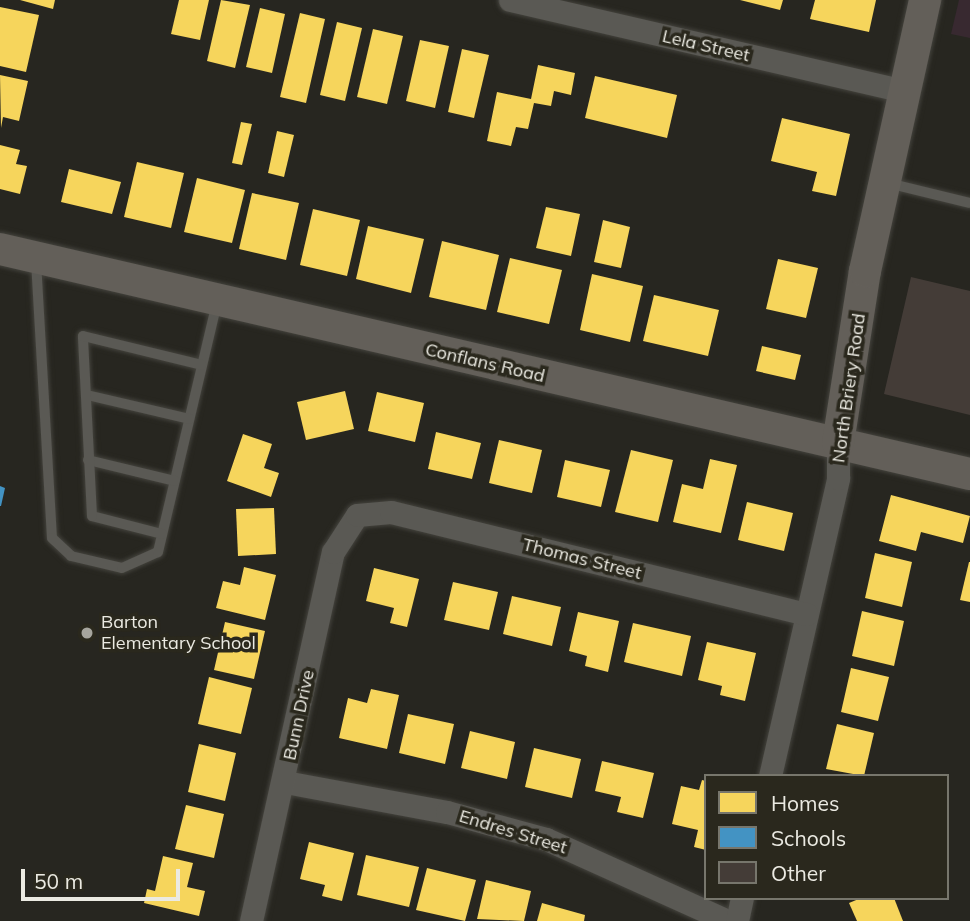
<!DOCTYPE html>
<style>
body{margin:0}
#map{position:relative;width:970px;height:921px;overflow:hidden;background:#272620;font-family:Mulish,sans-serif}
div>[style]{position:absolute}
.industrial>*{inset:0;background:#382930}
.homes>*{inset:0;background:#f6d55c}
.schools>*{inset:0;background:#4393c3}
.building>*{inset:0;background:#443c37}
.roads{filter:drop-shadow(0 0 2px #44433d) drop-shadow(0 0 2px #44433d)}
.lane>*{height:10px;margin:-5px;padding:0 5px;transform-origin:5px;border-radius:5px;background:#5a5954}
.street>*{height:23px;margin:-11.5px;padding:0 11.5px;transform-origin:11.5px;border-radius:11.5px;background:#5a5954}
.secondary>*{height:32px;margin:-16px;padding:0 16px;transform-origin:16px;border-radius:16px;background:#635f59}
.dots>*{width:19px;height:19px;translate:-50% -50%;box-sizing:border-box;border:4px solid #2a281d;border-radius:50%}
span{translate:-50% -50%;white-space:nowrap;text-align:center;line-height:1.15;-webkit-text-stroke:7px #2a281d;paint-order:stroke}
.street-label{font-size:18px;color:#ebeae2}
.poi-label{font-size:18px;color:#ebeae2}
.left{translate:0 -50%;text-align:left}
.legend{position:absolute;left:704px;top:774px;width:245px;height:126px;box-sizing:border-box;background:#2a281d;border:2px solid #77766c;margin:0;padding:9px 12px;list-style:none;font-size:21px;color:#ebeae2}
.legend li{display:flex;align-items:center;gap:14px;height:35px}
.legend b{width:35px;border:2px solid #77766c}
.scale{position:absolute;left:21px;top:869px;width:159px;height:32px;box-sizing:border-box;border:4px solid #ebeae2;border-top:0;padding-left:9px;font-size:21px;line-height:24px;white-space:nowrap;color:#ebeae2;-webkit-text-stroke:5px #2a281d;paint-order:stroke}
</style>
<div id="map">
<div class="industrial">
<div style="clip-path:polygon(959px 0,970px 0,970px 38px,951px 34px)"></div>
</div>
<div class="homes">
<div style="clip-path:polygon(20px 0,55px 0,53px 9px)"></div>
<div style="clip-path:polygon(179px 0,209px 0,200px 40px,171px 34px)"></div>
<div style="clip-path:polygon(221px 0,250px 5px,235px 68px,207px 61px)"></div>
<div style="clip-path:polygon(740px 0,783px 0,780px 10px)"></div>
<div style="clip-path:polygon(815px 0,876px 0,869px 32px,810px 19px)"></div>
<div style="clip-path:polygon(0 7px,39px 15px,26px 72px,0 66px)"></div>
<div style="clip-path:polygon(260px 8px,285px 14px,272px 73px,246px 67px)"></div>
<div style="clip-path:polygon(300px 13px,325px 19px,306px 103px,280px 97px)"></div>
<div style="clip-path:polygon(337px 22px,362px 28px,345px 101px,320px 95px)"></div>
<div style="clip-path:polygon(373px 29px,403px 36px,387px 104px,357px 97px)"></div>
<div style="clip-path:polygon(420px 40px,449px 46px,435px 108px,406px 101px)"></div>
<div style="clip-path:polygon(462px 49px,489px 55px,474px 118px,448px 112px)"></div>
<div style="clip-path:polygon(538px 65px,575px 73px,571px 95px,554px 91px,551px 106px,534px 103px,528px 129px,516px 127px,511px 146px,487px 141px,497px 92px,531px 99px)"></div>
<div style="clip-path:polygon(0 75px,28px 81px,19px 121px,3px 117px,1px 128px)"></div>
<div style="clip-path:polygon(595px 76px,677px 95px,667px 138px,585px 118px)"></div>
<div style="clip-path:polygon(782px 118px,850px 134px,836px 196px,812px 191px,817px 172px,771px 161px)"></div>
<div style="clip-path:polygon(241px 122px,252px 124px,242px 165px,232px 163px)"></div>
<div style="clip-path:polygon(277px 131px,294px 135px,284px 177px,268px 173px)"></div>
<div style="clip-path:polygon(0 145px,20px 150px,16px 164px,27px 166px,20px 194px,0 189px)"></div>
<div style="clip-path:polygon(137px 162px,184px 173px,171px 228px,124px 217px)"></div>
<div style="clip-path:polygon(69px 169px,121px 182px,112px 214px,61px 202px)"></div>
<div style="clip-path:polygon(197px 178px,245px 190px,232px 243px,184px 232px)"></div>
<div style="clip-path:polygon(252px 193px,299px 203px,286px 260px,239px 249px)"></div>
<div style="clip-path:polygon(546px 207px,580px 214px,571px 256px,536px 248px)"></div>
<div style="clip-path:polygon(313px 209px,360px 220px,347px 276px,300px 265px)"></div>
<div style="clip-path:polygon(603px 220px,630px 227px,621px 268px,594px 262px)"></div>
<div style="clip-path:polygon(368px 226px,424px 239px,411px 293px,356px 279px)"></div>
<div style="clip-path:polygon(442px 241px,499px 255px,486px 310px,429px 297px)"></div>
<div style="clip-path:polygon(510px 258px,562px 270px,549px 324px,497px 312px)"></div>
<div style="clip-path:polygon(778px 259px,818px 268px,806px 318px,766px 309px)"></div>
<div style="clip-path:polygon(592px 274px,643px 286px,630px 342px,580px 330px)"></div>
<div style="clip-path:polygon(654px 295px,719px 310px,708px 356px,643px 341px)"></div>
<div style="clip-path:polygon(762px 346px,801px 355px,795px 380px,756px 371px)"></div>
<div style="clip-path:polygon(345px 391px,354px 429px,306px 440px,297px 402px)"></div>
<div style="clip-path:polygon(377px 392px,424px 403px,415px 442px,368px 431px)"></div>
<div style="clip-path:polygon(436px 432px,481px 443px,472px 479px,428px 469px)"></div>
<div style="clip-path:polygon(243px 434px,272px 444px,264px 468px,279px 473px,271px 497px,227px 481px)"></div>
<div style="clip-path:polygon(499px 440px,542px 450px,532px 493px,489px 483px)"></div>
<div style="clip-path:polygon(631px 450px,673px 460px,658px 522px,615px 512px)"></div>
<div style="clip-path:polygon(710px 459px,737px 465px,721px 533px,673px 522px,682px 484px,703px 489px)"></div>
<div style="clip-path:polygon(565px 460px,610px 470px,601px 507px,557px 497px)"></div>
<div style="clip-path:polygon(891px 495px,970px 516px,963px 543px,921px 532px,916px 551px,879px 541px)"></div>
<div style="clip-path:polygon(747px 502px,793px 513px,784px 551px,738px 540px)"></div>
<div style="clip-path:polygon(274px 508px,276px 554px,238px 556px,236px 509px)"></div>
<div style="clip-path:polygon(875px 553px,912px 562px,902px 607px,865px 598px)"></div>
<div style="clip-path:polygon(969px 562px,970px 562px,970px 602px,960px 600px)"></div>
<div style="clip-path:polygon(244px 567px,276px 575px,265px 620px,216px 608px,223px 581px,240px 585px)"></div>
<div style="clip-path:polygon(374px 568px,419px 579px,407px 627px,390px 623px,394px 608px,366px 601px)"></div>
<div style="clip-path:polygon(453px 582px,498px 592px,489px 630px,444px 620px)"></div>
<div style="clip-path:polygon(512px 596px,561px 607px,552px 646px,503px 634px)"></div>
<div style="clip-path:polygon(862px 611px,904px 621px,894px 666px,852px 656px)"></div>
<div style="clip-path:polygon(578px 612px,619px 621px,608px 672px,585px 666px,587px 656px,569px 651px)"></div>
<div style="clip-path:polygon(225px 622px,265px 631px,254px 679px,214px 670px)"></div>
<div style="clip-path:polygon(633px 623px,691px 636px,682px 676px,624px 662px)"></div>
<div style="clip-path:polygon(707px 642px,756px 653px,745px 701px,720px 695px,722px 686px,698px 680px)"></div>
<div style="clip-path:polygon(851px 668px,889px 677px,878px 721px,841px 712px)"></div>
<div style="clip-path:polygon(209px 677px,252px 688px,241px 734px,198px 724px)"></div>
<div style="clip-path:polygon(371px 689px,399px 695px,387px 749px,339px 738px,348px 698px,367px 703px)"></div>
<div style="clip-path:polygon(408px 714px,454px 724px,445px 764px,399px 753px)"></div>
<div style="clip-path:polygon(837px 724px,874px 733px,864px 776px,826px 769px)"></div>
<div style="clip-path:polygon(470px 731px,515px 742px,507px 779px,461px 768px)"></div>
<div style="clip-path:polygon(199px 744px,236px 753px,225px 801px,188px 792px)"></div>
<div style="clip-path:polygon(534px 748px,581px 759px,572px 798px,525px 787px)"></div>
<div style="clip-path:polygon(602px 761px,654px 773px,643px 818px,617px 812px,621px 797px,595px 791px)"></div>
<div style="clip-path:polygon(702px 780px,706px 781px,706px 850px,694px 847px,698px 830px,672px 824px,681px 786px,699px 790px)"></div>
<div style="clip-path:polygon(186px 805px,224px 814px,214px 858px,175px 849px)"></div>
<div style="clip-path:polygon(309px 842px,354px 853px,342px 901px,322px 896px,325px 885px,300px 879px)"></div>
<div style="clip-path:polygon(366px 855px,419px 867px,409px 907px,357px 895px)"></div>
<div style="clip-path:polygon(163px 856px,193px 863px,187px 887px,205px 891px,199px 916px,144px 903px,147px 889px,155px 891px)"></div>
<div style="clip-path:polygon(427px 868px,476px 880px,465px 921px,416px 910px)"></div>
<div style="clip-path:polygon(486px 880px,531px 891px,524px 921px,477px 919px)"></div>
<div style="clip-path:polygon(861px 898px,894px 898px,903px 921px,857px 921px,849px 903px)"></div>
<div style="clip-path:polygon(542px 903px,585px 915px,584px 921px,537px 921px)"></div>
</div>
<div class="schools">
<div style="clip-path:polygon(0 486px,5px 488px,1px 506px,0 506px)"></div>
</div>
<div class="building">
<div style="clip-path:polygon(911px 277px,970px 291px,970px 415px,884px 394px)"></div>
</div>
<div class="roads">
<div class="lane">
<div style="left:888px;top:183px;width:84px;rotate:13.7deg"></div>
<div style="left:36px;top:261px;width:277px;rotate:86.7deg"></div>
<div style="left:52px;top:538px;width:26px;rotate:43deg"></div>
<div style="left:71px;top:556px;width:52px;rotate:13.2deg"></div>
<div style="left:122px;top:568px;width:39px;rotate:-24deg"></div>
<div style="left:158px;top:552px;width:257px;rotate:-76.7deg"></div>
<div style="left:87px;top:395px;width:105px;rotate:13.2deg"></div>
<div style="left:88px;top:460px;width:89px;rotate:13.6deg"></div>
<div style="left:162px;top:534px;width:72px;rotate:-165.6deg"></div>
<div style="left:92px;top:516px;width:180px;rotate:-92.9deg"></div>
<div style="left:83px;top:336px;width:122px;rotate:13.7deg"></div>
</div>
<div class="street">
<div style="left:510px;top:0;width:403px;rotate:13deg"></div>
<div style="left:770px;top:776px;width:306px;rotate:-77.1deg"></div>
<div style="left:838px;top:478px;width:35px;rotate:-90deg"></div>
<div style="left:285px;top:782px;width:165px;rotate:10.5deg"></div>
<div style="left:447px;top:812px;width:103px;rotate:15.3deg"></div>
<div style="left:546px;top:839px;width:200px;rotate:24.3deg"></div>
<div style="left:251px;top:921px;width:378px;rotate:-77.5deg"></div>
<div style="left:333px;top:552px;width:44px;rotate:-57deg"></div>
<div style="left:357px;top:515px;width:34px;rotate:-5deg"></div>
<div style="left:391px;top:512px;width:428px;rotate:13.8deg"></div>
<div style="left:737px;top:921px;width:24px;rotate:-78deg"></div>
</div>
<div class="secondary">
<div style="left:0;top:249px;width:996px;rotate:13.06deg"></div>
<div style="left:838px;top:443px;width:174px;rotate:-81.1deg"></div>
<div style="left:865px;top:271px;width:278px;rotate:-77.5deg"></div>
</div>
</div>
<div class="dots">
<div style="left:87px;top:633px;background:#a6a59e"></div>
</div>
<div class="street-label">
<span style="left:706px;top:46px;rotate:13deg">Lela Street</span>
<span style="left:485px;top:363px;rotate:13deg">Conflans Road</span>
<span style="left:849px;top:388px;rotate:-82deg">North Briery Road</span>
<span style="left:582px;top:559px;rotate:14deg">Thomas Street</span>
<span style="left:299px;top:715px;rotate:-78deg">Bunn Drive</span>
<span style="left:513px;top:832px;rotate:17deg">Endres Street</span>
</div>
<div class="poi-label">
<span class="left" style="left:101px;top:633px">Barton<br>Elementary School</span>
</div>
<ul class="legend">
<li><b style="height:19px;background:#f6d55c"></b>Homes</li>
<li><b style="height:19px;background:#4393c3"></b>Schools</li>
<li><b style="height:19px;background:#443c37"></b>Other</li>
</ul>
<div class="scale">50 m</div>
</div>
